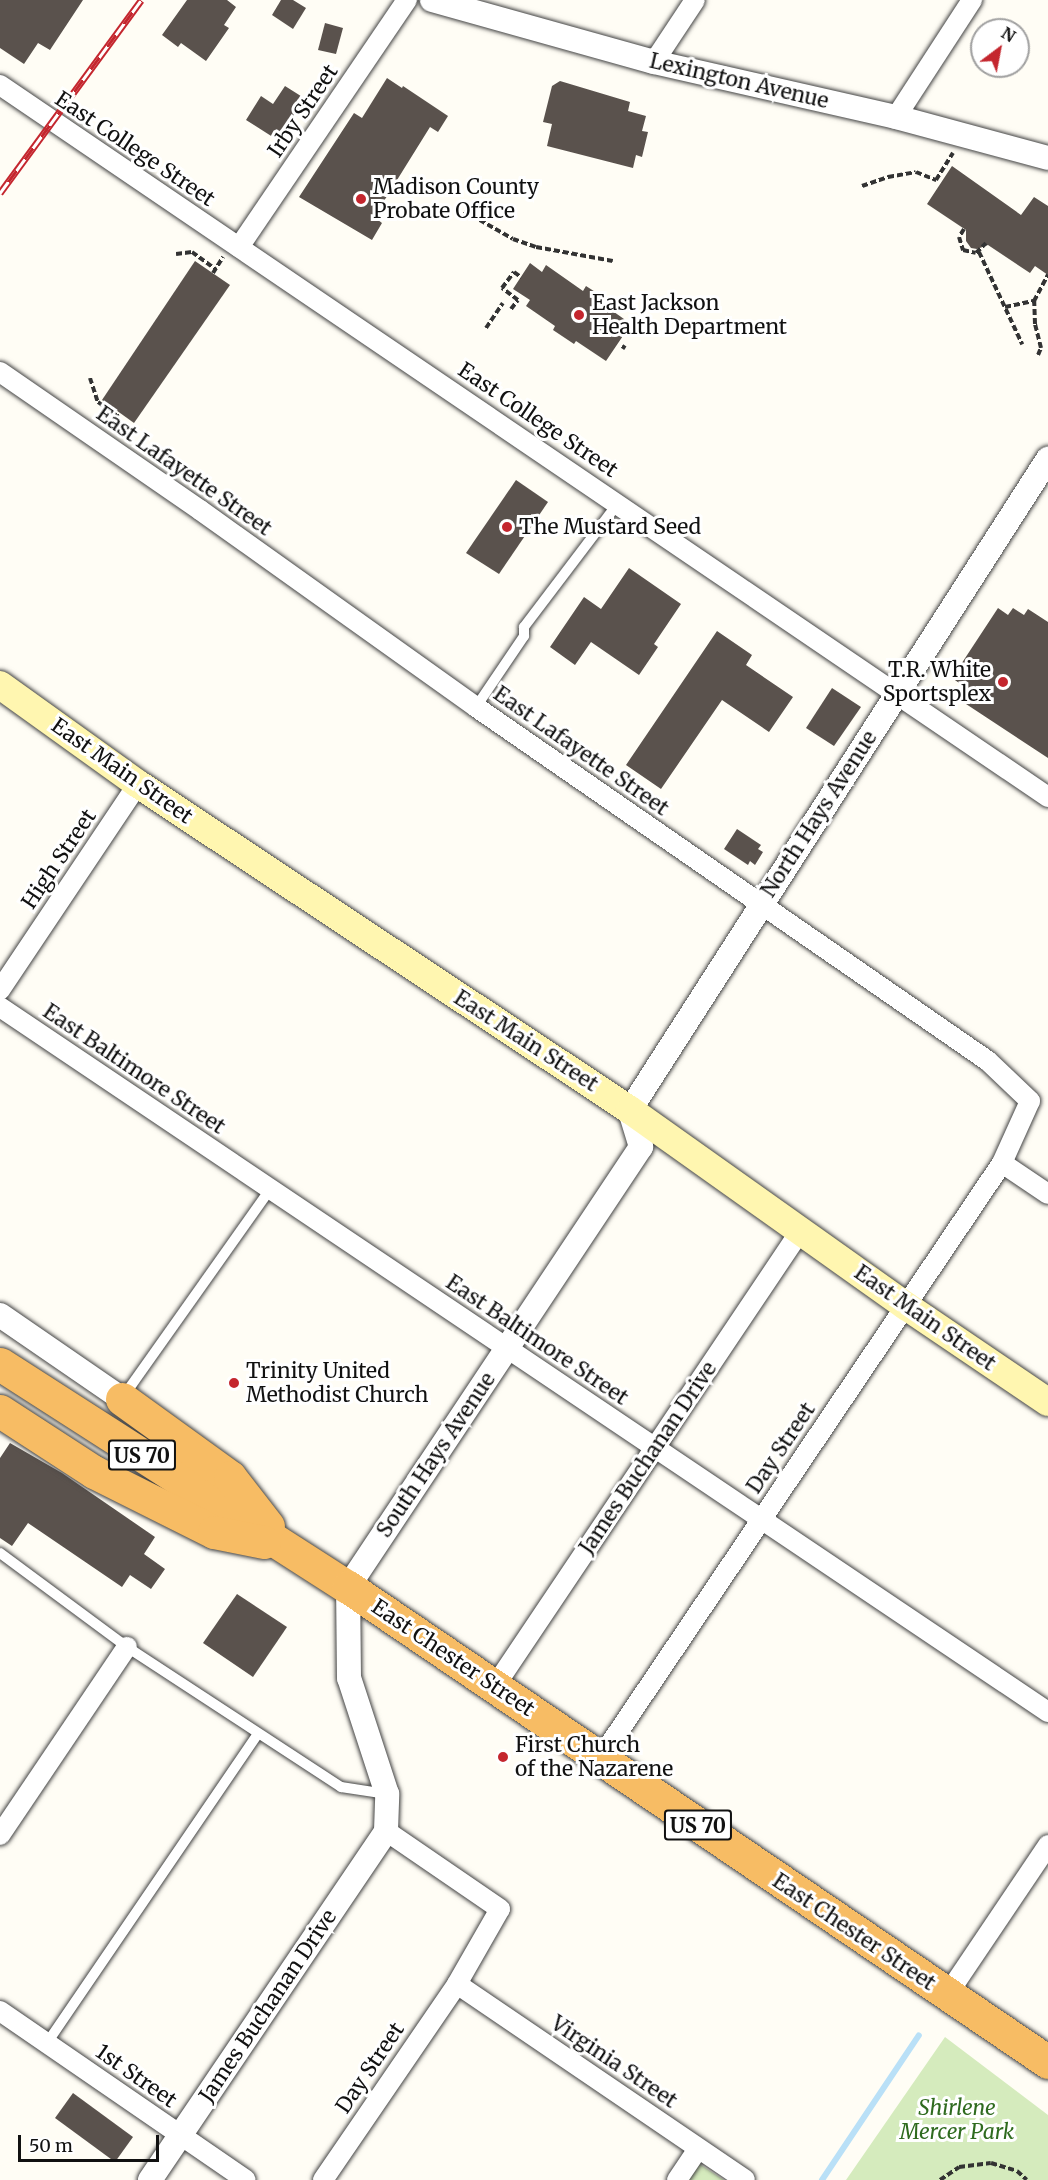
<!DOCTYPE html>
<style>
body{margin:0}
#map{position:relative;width:1048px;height:2180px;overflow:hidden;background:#fffdf5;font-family:Merriweather,serif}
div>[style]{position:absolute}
.green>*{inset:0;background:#d5ebbd}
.stream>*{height:6px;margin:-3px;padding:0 3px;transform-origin:3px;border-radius:3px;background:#b9e0f7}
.building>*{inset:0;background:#5a524d}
.path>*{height:4px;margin-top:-2px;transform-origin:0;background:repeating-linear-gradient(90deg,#333 0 6px,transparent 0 9px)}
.roads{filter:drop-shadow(0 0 2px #444) drop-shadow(0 0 2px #444)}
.service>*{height:10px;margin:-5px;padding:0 5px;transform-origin:5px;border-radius:5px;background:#fff}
.minor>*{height:20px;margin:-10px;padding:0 10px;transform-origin:10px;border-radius:10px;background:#fff}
.tertiary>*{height:24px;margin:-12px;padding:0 12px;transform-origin:12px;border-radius:12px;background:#fff}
.secondary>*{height:28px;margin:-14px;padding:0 14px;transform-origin:14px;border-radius:14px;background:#fff6b0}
.trunk>*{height:33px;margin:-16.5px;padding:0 16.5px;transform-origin:16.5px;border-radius:16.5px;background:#f7bc64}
.rail>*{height:7px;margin-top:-3.5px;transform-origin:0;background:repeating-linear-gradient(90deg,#fff 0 14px,#c4262e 0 28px);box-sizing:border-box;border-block:2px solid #c4262e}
.dots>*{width:16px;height:16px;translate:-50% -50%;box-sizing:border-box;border:3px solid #fff;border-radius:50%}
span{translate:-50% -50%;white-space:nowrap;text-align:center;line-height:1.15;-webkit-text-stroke:6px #fff;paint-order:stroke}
.shield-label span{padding:2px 4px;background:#fff;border:2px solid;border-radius:4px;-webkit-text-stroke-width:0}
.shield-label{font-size:20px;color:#111;font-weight:700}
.street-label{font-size:21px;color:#111}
.poi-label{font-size:21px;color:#111}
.left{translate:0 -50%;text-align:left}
.right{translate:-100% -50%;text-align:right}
.park-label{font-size:21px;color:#2f6b1f;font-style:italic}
.north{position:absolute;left:970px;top:18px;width:60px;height:60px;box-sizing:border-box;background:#fff;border:2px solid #a0a0a0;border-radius:50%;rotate:32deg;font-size:16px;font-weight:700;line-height:24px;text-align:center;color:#111}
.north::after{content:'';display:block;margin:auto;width:21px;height:27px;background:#c4262e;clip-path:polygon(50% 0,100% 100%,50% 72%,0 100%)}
.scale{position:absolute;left:18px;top:2135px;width:141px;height:27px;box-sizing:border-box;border:3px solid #111;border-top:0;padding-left:8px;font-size:18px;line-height:21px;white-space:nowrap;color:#111;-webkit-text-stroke:4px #fff;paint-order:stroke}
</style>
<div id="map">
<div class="green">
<div style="clip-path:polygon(945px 2037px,1048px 2115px,1048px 2180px,846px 2180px)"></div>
<div style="clip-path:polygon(698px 2163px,724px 2180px,686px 2180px)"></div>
</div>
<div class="stream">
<div style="left:822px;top:2180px;width:174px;rotate:-56.2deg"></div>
</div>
<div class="building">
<div style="clip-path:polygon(0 0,83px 0,50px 50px,38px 43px,24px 64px,0 48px)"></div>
<div style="clip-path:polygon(187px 0,227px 0,236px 7px,224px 25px,229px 28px,206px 61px,181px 43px,178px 47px,162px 35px)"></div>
<div style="clip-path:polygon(281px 0,293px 0,306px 8px,293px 29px,272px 15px)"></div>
<div style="clip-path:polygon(325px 23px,343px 28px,336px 54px,318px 50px)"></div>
<div style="clip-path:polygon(387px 78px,402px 88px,403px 86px,448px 116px,438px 132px,430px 127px,374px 217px,382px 223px,372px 240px,299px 197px,354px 113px,362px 118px)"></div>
<div style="clip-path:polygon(560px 81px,630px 102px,628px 111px,646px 116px,642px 131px,648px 132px,642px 157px,636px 155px,633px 168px,547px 146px,552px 124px,543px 122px,552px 86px)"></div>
<div style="clip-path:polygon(285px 86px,304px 98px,279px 141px,246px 120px,261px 96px,273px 104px)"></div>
<div style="clip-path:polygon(952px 166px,1021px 215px,1034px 197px,1048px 206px,1048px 275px,1035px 266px,1030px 273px,988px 245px,977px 249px,971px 248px,966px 241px,966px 230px,927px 204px)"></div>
<div style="clip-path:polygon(195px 261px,230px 285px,134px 423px,102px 400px)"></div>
<div style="clip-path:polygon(530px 263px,542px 272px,546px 265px,583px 291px,586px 286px,603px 297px,600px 302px,631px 324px,606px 361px,576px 341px,574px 344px,553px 330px,555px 326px,526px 306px,530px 300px,513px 289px)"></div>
<div style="clip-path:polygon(516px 480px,548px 502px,499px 574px,466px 553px)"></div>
<div style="clip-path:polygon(629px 568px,681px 604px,654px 644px,658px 647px,639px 675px,591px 642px,575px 665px,550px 647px,584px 597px,601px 609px)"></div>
<div style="clip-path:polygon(998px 608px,1008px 615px,1013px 608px,1024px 615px,1028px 609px,1048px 622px,1048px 758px,966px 704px,969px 700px,958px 692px,962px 685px,952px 678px)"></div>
<div style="clip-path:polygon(717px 631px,752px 655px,746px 665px,793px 697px,769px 732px,722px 700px,661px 789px,626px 765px)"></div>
<div style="clip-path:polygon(832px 688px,861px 707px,834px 746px,806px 728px)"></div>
<div style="clip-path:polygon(737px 829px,761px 845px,758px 849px,763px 852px,755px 865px,750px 861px,748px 865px,724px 849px)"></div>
<div style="clip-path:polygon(10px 1443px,62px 1473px,155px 1537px,144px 1554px,165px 1569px,151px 1589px,130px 1575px,122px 1587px,28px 1523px,12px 1546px,0 1538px,0 1458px)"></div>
<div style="clip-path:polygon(237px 1594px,287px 1627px,253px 1677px,203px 1643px)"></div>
<div style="clip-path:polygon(73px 2093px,133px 2137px,115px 2162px,55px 2118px)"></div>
</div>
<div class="path">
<div style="left:862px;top:186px;width:28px;rotate:-19deg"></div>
<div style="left:888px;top:177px;width:28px;rotate:-10deg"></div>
<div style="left:916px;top:172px;width:22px;rotate:22deg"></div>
<div style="left:936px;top:180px;width:32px;rotate:-58deg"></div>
<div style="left:464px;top:211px;width:56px;rotate:29.7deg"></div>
<div style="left:513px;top:239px;width:24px;rotate:19deg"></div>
<div style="left:536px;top:247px;width:78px;rotate:10.3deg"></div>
<div style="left:964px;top:229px;width:9px;rotate:122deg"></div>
<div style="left:959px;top:237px;width:14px;rotate:73deg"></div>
<div style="left:963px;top:250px;width:13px;rotate:13deg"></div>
<div style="left:976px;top:253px;width:14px;rotate:-45deg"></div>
<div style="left:979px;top:252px;width:102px;rotate:64.9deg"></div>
<div style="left:176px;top:254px;width:16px;rotate:-7deg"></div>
<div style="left:192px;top:252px;width:29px;rotate:36deg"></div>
<div style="left:213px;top:273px;width:19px;rotate:-58deg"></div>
<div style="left:1005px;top:307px;width:30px;rotate:-12deg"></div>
<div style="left:511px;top:309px;width:11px;rotate:-52deg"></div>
<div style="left:518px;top:300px;width:20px;rotate:-143deg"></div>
<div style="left:502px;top:288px;width:20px;rotate:-53deg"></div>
<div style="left:514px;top:272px;width:9px;rotate:36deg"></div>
<div style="left:486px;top:328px;width:30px;rotate:-56deg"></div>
<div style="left:622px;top:346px;width:4px;rotate:34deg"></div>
<div style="left:1038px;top:355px;width:8px;rotate:-67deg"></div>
<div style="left:1041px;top:348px;width:25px;rotate:-104deg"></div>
<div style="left:1035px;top:324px;width:23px;rotate:-92deg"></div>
<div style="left:1034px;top:301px;width:30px;rotate:-62deg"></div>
<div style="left:90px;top:378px;width:25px;rotate:72deg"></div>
<div style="left:98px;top:402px;width:22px;rotate:36deg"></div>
<div style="left:109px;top:426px;width:17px;rotate:-54deg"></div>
<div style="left:940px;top:2180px;width:23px;rotate:-34deg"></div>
<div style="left:959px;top:2167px;width:32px;rotate:-7deg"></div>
<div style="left:991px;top:2163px;width:27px;rotate:17deg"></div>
<div style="left:1017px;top:2171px;width:13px;rotate:42deg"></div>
</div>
<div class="roads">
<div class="service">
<div style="left:476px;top:707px;width:86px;rotate:-55.9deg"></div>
<div style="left:524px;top:636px;width:9px;rotate:-90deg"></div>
<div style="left:524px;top:627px;width:156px;rotate:-52.8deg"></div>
<div style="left:123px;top:1397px;width:255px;rotate:-54.7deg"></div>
<div style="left:0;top:1553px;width:158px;rotate:36.5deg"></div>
<div style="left:127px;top:1647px;width:256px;rotate:33.2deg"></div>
<div style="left:341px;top:1787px;width:47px;rotate:8.7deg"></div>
<div style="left:47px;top:2043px;width:374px;rotate:-55.7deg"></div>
</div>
<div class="minor">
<div style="left:654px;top:62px;width:74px;rotate:-56.5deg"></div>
<div style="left:0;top:85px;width:1267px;rotate:34.19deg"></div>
<div style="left:896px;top:117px;width:140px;rotate:-57deg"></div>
<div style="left:239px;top:247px;width:299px;rotate:-55.8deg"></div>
<div style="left:0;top:372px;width:243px;rotate:34.6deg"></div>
<div style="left:200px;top:510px;width:339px;rotate:35.5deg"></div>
<div style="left:476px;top:707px;width:622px;rotate:34.66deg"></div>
<div style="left:988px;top:1061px;width:58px;rotate:43.6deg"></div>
<div style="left:1030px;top:1101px;width:68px;rotate:114.3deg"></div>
<div style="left:1002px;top:1163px;width:719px;rotate:124deg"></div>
<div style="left:0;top:990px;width:248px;rotate:-56.2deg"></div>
<div style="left:0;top:1007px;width:1263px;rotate:33.93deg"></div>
<div style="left:1002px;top:1163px;width:55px;rotate:34deg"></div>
<div style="left:495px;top:1686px;width:549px;rotate:-56.14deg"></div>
<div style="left:0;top:1835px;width:227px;rotate:-56deg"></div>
<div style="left:457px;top:1984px;width:348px;rotate:34.2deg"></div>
<div style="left:947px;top:1995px;width:181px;rotate:-56deg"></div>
<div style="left:0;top:2011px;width:298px;rotate:34.5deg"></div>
<div style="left:323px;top:2180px;width:237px;rotate:-55.6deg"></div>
<div style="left:457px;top:1984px;width:86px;rotate:-60.2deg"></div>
<div style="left:500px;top:1909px;width:138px;rotate:-145.6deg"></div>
<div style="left:677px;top:2180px;width:37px;rotate:-56deg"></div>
</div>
<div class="tertiary">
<div style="left:432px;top:0;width:230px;rotate:15.6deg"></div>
<div style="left:654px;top:62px;width:248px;rotate:12.8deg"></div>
<div style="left:896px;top:117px;width:157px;rotate:15.1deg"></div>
<div style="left:0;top:1315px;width:148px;rotate:34.5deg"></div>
<div style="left:150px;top:2180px;width:421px;rotate:-55.9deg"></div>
<div style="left:386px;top:1831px;width:37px;rotate:-88deg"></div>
<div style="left:387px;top:1794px;width:122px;rotate:-108.1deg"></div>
<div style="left:349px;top:1678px;width:91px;rotate:-90.6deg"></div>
<div style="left:348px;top:1587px;width:529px;rotate:-56.34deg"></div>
<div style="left:641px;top:1147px;width:39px;rotate:-107deg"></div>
<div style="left:630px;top:1110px;width:774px;rotate:-57.3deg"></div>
</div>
<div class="secondary">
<div style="left:0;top:685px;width:170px;rotate:35.7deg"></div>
<div style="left:138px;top:784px;width:590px;rotate:33.53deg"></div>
<div style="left:630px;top:1110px;width:339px;rotate:35.4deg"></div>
<div style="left:906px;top:1306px;width:171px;rotate:34.1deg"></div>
</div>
<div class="trunk">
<div style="left:0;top:1364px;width:413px;rotate:32.7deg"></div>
<div style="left:348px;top:1587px;width:846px;rotate:34.16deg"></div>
<div style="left:122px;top:1399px;width:133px;rotate:35.8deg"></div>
<div style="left:230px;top:1477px;width:62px;rotate:52.2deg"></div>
<div style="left:0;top:1411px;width:112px;rotate:33deg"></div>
<div style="left:94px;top:1472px;width:134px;rotate:26.6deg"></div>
<div style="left:214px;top:1532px;width:51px;rotate:11.3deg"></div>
</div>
</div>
<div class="rail">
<div style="left:0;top:193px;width:239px;rotate:-53.8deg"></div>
</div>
<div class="dots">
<div style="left:361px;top:199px;background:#c4262e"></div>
<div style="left:579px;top:315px;background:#c4262e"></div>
<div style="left:507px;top:527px;background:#c4262e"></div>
<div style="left:1003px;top:682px;background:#c4262e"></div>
<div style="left:234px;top:1383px;background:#c4262e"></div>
<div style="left:503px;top:1757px;background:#c4262e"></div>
</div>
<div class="shield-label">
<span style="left:142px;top:1455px">US 70</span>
<span style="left:698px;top:1825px">US 70</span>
</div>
<div class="street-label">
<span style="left:739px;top:81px;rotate:13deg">Lexington Avenue</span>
<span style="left:303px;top:111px;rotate:-56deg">Irby Street</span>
<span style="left:135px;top:149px;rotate:34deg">East College Street</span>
<span style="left:538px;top:420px;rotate:34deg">East College Street</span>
<span style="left:184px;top:471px;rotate:35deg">East Lafayette Street</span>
<span style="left:581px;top:751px;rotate:35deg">East Lafayette Street</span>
<span style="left:122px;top:771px;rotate:35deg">East Main Street</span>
<span style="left:819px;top:814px;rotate:-57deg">North Hays Avenue</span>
<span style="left:59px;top:859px;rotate:-56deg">High Street</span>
<span style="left:526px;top:1041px;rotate:33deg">East Main Street</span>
<span style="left:134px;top:1069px;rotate:34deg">East Baltimore Street</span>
<span style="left:925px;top:1318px;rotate:35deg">East Main Street</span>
<span style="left:537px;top:1340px;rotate:34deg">East Baltimore Street</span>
<span style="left:781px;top:1448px;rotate:-56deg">Day Street</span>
<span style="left:436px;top:1455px;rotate:-56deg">South Hays Avenue</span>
<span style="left:648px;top:1458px;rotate:-56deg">James Buchanan Drive</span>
<span style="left:453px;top:1658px;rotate:34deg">East Chester Street</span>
<span style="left:854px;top:1932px;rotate:34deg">East Chester Street</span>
<span style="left:268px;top:2006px;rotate:-56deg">James Buchanan Drive</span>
<span style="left:614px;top:2062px;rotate:34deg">Virginia Street</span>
<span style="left:370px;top:2068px;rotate:-56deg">Day Street</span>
<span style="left:136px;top:2076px;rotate:35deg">1st Street</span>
</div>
<div class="poi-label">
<span class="left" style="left:373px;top:199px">Madison County<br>Probate Office</span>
<span class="left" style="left:592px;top:315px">East Jackson<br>Health Department</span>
<span class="left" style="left:519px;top:527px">The Mustard Seed</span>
<span class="right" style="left:991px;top:682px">T.R. White<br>Sportsplex</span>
<span class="left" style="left:246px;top:1383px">Trinity United<br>Methodist Church</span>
<span class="left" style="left:515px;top:1757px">First Church<br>of the Nazarene</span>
</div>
<div class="park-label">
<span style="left:957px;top:2120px">Shirlene<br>Mercer Park</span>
</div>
<div class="north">N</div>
<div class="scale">50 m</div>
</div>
